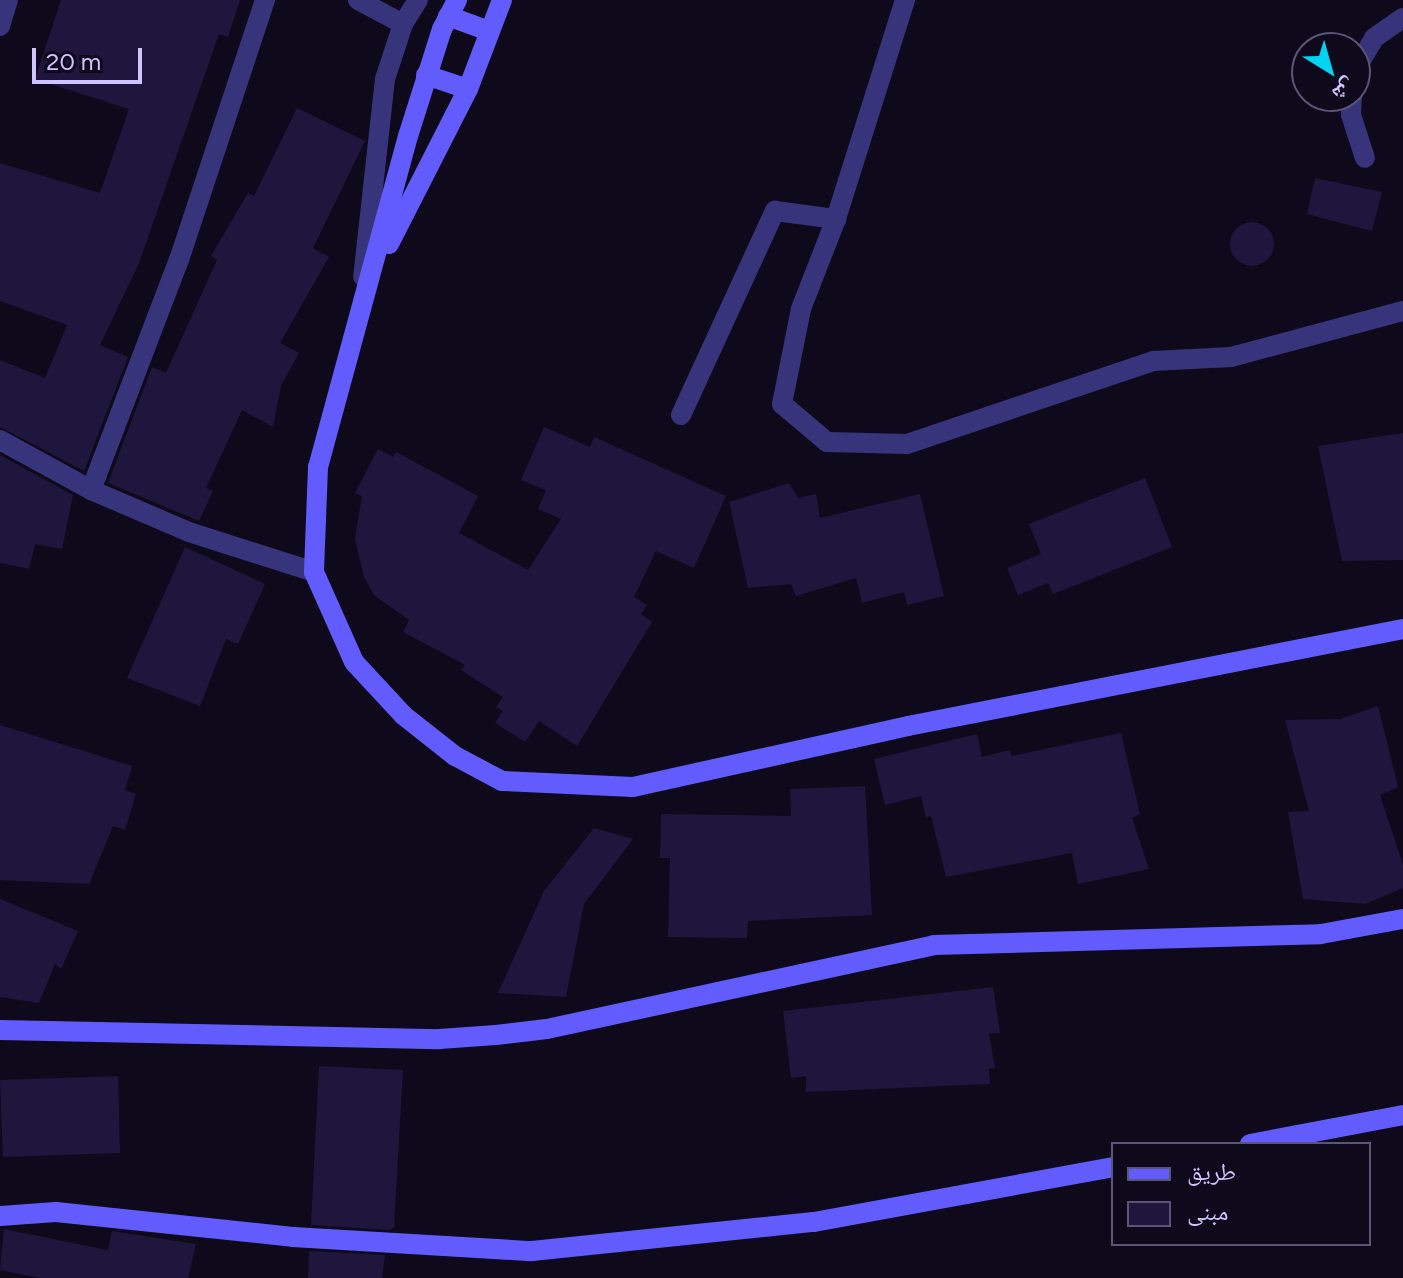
<!DOCTYPE html>
<meta charset="utf-8">
<style>
body{margin:0}
#map{position:relative;width:1403px;height:1278px;overflow:hidden;background:#0e0a1b;font-family:Figtree,"Noto Naskh Arabic",sans-serif}
div>[style]{position:absolute}
.building>*{inset:0;background:#1f163d}
.round{border-radius:50%}
.lane>*{height:20px;margin:-10px;padding:0 10px;transform-origin:10px;border-radius:10px;background:#38347c}
.street>*{height:20px;margin:-10px;padding:0 10px;transform-origin:10px;border-radius:10px;background:#38347c}
.secondary>*{height:20px;margin:-10px;padding:0 10px;transform-origin:10px;border-radius:10px;background:#625cff}
span{translate:-50% -50%;white-space:nowrap;text-align:center;line-height:1.15;-webkit-text-stroke:6px #0e0a1b;paint-order:stroke}
.legend{position:absolute;left:1111px;top:1142px;width:260px;height:104px;box-sizing:border-box;background:#0e0a1b;border:2px solid #5a5576;margin:0;padding:10px 14px;list-style:none;font-size:24px;color:#ccc5ff}
.legend li{display:flex;align-items:center;gap:16px;height:40px}
.legend b{width:40px;border:2px solid #5a5576}
.north{position:absolute;left:1291px;top:32px;width:80px;height:80px;box-sizing:border-box;background:#0e0a1b;border:2px solid #5a5576;border-radius:50%;rotate:143deg;font-size:22px;font-weight:700;line-height:32px;text-align:center;color:#ccc5ff}
.north::after{content:'';display:block;margin:auto;width:28px;height:36px;background:#00d4f0;clip-path:polygon(50% 0,100% 100%,50% 72%,0 100%)}
.scale{position:absolute;left:32px;top:48px;width:110px;height:36px;box-sizing:border-box;border:4px solid #ccc5ff;border-top:0;padding-left:10px;font-size:24px;line-height:28px;white-space:nowrap;color:#ccc5ff;-webkit-text-stroke:6px #0e0a1b;paint-order:stroke}
</style>
<div id="map">
<div class="building">
<div style="clip-path:polygon(61px 0,240px 0,228px 37px,219px 34px,139px 263px,100px 345px,128px 357px,84px 471px,0 427px,0 360px,45px 378px,67px 325px,0 301px,0 163px,100px 193px,129px 109px,35px 79px)"></div>
<div style="clip-path:polygon(297px 108px,365px 141px,313px 248px,329px 257px,280px 343px,299px 353px,281px 386px,273px 427px,242px 410px,206px 488px,213px 491px,199px 521px,108px 483px,152px 367px,166px 373px,217px 260px,211px 256px,248px 193px,254px 196px)"></div>
<div style="clip-path:polygon(1315px 178px,1382px 192px,1372px 231px,1307px 214px)"></div>
<div class="round" style="left:1230px;top:222px;width:44px;height:44px"></div>
<div style="clip-path:polygon(544px 427px,590px 447px,594px 437px,726px 496px,694px 568px,656px 551px,634px 597px,647px 605px,641px 614px,652px 622px,577px 746px,539px 721px,525px 742px,495px 723px,503px 711px,496px 707px,503px 697px,461px 670px,465px 665px,403px 632px,409px 620px,374px 595px,364px 577px,355px 539px,362px 496px,355px 493px,378px 449px,393px 457px,396px 452px,478px 496px,459px 533px,528px 570px,561px 519px,538px 509px,546px 490px,521px 480px)"></div>
<div style="clip-path:polygon(1403px 433px,1403px 560px,1342px 561px,1318px 446px)"></div>
<div style="clip-path:polygon(0 455px,73px 495px,62px 549px,35px 544px,29px 569px,0 563px)"></div>
<div style="clip-path:polygon(1145px 478px,1172px 547px,1053px 594px,1048px 583px,1018px 595px,1007px 568px,1041px 554px,1029px 524px)"></div>
<div style="clip-path:polygon(789px 483px,798px 498px,816px 494px,820px 518px,920px 494px,944px 596px,907px 605px,904px 592px,862px 603px,856px 578px,796px 596px,791px 584px,748px 588px,729px 502px)"></div>
<div style="clip-path:polygon(185px 547px,265px 584px,238px 644px,226px 639px,200px 706px,127px 678px)"></div>
<div style="clip-path:polygon(1378px 706px,1398px 787px,1380px 795px,1403px 865px,1403px 888px,1365px 904px,1303px 899px,1288px 812px,1309px 811px,1285px 720px,1340px 719px)"></div>
<div style="clip-path:polygon(0 725px,132px 766px,125px 790px,136px 794px,125px 830px,113px 826px,89px 884px,0 880px)"></div>
<div style="clip-path:polygon(1121px 733px,1140px 814px,1132px 818px,1149px 869px,1078px 884px,1072px 853px,946px 877px,931px 816px,926px 818px,921px 796px,885px 805px,874px 759px,977px 734px,982px 757px,1010px 750px,1011px 756px)"></div>
<div style="clip-path:polygon(865px 786px,872px 915px,748px 921px,747px 938px,668px 937px,670px 858px,660px 858px,661px 814px,791px 816px,790px 789px)"></div>
<div style="clip-path:polygon(594px 828px,633px 839px,584px 904px,566px 997px,498px 993px,544px 891px)"></div>
<div style="clip-path:polygon(0 899px,78px 931px,61px 969px,55px 964px,39px 1003px,0 997px)"></div>
<div style="clip-path:polygon(993px 987px,1000px 1033px,989px 1034px,995px 1068px,989px 1069px,990px 1084px,806px 1092px,806px 1076px,791px 1078px,783px 1011px)"></div>
<div style="clip-path:polygon(319px 1066px,403px 1070px,394px 1227px,389px 1230px,311px 1225px)"></div>
<div style="clip-path:polygon(118px 1076px,120px 1153px,3px 1157px,0 1080px)"></div>
<div style="clip-path:polygon(4px 1229px,108px 1250px,112px 1231px,196px 1244px,188px 1278px,40px 1278px,0 1270px)"></div>
<div style="clip-path:polygon(309px 1251px,385px 1255px,382px 1278px,308px 1278px)"></div>
</div>
<div class="lane">
<div style="left:1355px;top:70px;width:37px;rotate:-59deg"></div>
<div style="left:1374px;top:38px;width:35px;rotate:-35deg"></div>
<div style="left:1352px;top:96px;width:19px;rotate:93deg"></div>
<div style="left:1351px;top:115px;width:45px;rotate:72deg"></div>
</div>
<div class="street">
<div style="left:358px;top:0;width:51px;rotate:28.1deg"></div>
<div style="left:403px;top:24px;width:58px;rotate:108.1deg"></div>
<div style="left:385px;top:79px;width:199px;rotate:96.3deg"></div>
<div style="left:905px;top:0;width:230px;rotate:107.5deg"></div>
<div style="left:836px;top:219px;width:97px;rotate:111.3deg"></div>
<div style="left:801px;top:309px;width:97px;rotate:101.3deg"></div>
<div style="left:782px;top:404px;width:59px;rotate:40.2deg"></div>
<div style="left:827px;top:442px;width:80px;rotate:1.4deg"></div>
<div style="left:907px;top:444px;width:260px;rotate:-18.6deg"></div>
<div style="left:1153px;top:361px;width:78px;rotate:-2.9deg"></div>
<div style="left:1231px;top:357px;width:178px;rotate:-15deg"></div>
<div style="left:403px;top:24px;width:28px;rotate:-58deg"></div>
<div style="left:0;top:26px;width:27px;rotate:-73deg"></div>
<div style="left:681px;top:415px;width:225px;rotate:-65.3deg"></div>
<div style="left:775px;top:211px;width:62px;rotate:7.5deg"></div>
<div style="left:0;top:440px;width:104px;rotate:28.8deg"></div>
<div style="left:91px;top:490px;width:107px;rotate:23.2deg"></div>
<div style="left:189px;top:532px;width:131px;rotate:17.7deg"></div>
<div style="left:91px;top:490px;width:246px;rotate:-69.1deg"></div>
<div style="left:179px;top:260px;width:274px;rotate:-71.7deg"></div>
</div>
<div class="secondary">
<div style="left:457px;top:0;width:33px;rotate:117deg"></div>
<div style="left:442px;top:29px;width:112px;rotate:107.6deg"></div>
<div style="left:408px;top:136px;width:343px;rotate:105.2deg"></div>
<div style="left:318px;top:467px;width:105px;rotate:92.2deg"></div>
<div style="left:314px;top:572px;width:98px;rotate:66deg"></div>
<div style="left:354px;top:662px;width:72px;rotate:47.2deg"></div>
<div style="left:403px;top:715px;width:66px;rotate:38.3deg"></div>
<div style="left:455px;top:756px;width:53px;rotate:28deg"></div>
<div style="left:502px;top:781px;width:131px;rotate:2.6deg"></div>
<div style="left:633px;top:787px;width:282px;rotate:-12.5deg"></div>
<div style="left:908px;top:726px;width:504px;rotate:-11.09deg"></div>
<div style="left:448px;top:16px;width:44px;rotate:20.1deg"></div>
<div style="left:426px;top:75px;width:44px;rotate:18.4deg"></div>
<div style="left:389px;top:244px;width:174px;rotate:-63deg"></div>
<div style="left:468px;top:89px;width:95px;rotate:-69.1deg"></div>
<div style="left:0;top:1030px;width:439px;rotate:1.2deg"></div>
<div style="left:439px;top:1039px;width:57px;rotate:-4deg"></div>
<div style="left:496px;top:1035px;width:51px;rotate:-6.7deg"></div>
<div style="left:547px;top:1029px;width:396px;rotate:-12.2deg"></div>
<div style="left:934px;top:945px;width:387px;rotate:-1.6deg"></div>
<div style="left:1321px;top:934px;width:83px;rotate:-10.4deg"></div>
<div style="left:1250px;top:1144px;width:156px;rotate:-10.7deg"></div>
<div style="left:0;top:1216px;width:56px;rotate:-4.1deg"></div>
<div style="left:56px;top:1212px;width:238px;rotate:6deg"></div>
<div style="left:293px;top:1237px;width:239px;rotate:3.4deg"></div>
<div style="left:532px;top:1251px;width:283px;rotate:-5.9deg"></div>
<div style="left:814px;top:1222px;width:304px;rotate:-10.4deg"></div>
</div>
<ul class="legend">
<li><b style="height:10px;background:#625cff"></b>طريق</li>
<li><b style="height:22px;background:#1f163d"></b>مبنى</li>
</ul>
<div class="north">ش</div>
<div class="scale">20 m</div>
</div>
